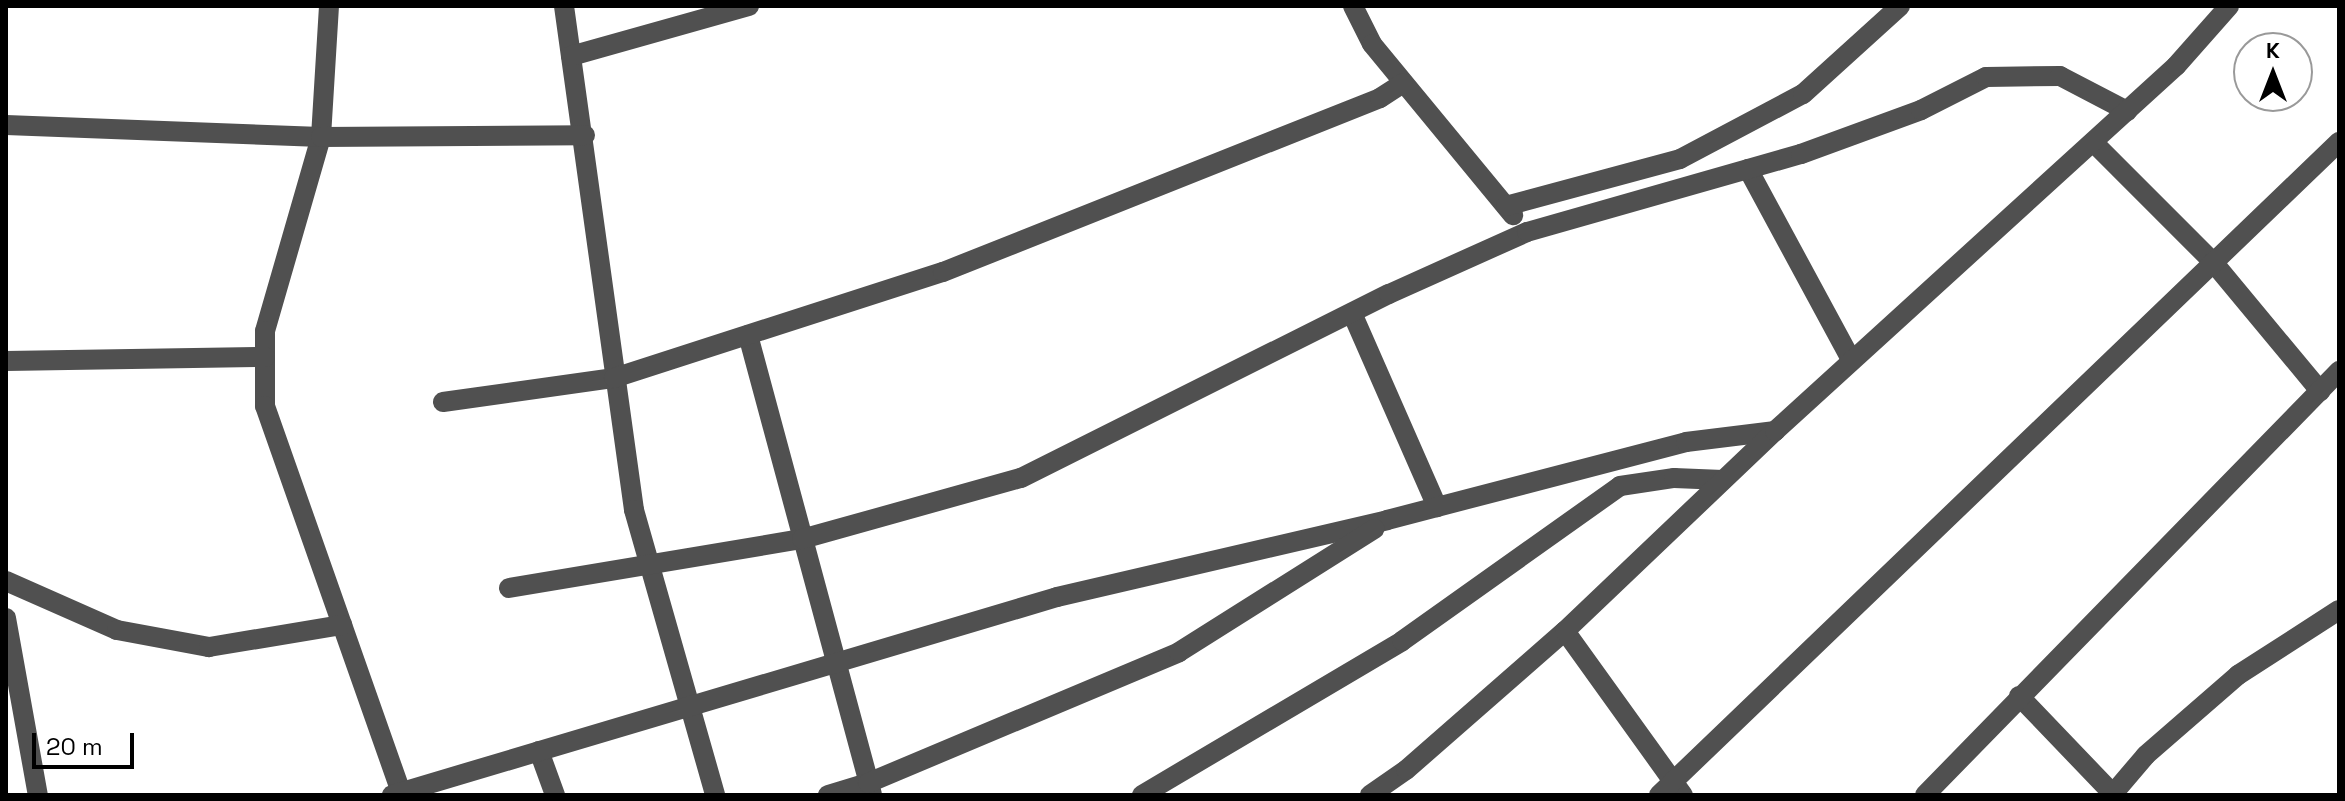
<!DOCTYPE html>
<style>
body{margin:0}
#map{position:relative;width:2345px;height:801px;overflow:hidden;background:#fff;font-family:"Space Grotesk",sans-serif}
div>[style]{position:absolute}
.minor>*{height:20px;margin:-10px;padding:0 10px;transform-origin:10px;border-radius:10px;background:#505050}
span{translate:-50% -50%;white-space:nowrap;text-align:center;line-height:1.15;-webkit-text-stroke:8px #fff;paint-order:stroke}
.frame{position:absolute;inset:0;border:8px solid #000;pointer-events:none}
.north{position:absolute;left:2233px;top:32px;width:80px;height:80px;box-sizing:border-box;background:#fff;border:2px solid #999;border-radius:50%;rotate:0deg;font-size:22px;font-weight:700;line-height:32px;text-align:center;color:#000}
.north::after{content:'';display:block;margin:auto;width:28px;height:36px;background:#000;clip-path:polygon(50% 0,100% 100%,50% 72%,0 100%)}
.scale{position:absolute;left:32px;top:733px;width:102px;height:36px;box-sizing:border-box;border:4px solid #000;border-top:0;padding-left:10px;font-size:24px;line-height:28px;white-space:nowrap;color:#000;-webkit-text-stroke:6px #fff;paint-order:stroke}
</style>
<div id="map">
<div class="minor">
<div style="left:329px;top:6px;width:131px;rotate:93.5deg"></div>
<div style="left:321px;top:137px;width:202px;rotate:106.1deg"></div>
<div style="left:265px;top:331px;width:75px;rotate:90deg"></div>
<div style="left:265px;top:406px;width:412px;rotate:70.6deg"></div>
<div style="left:564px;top:6px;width:509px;rotate:82.09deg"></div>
<div style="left:634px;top:510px;width:296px;rotate:74.1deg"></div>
<div style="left:1353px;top:6px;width:42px;rotate:63.4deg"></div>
<div style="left:1372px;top:44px;width:222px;rotate:50.5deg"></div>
<div style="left:571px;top:56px;width:185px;rotate:-15.7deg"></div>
<div style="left:6px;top:125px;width:315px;rotate:2.2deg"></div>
<div style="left:321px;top:137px;width:264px;rotate:-0.4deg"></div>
<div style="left:2093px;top:142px;width:170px;rotate:45deg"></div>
<div style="left:2213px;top:262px;width:168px;rotate:50.3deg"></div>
<div style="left:1748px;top:169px;width:218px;rotate:61.6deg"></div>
<div style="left:1506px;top:206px;width:180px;rotate:-15.1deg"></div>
<div style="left:1680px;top:159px;width:139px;rotate:-27.9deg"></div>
<div style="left:1803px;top:94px;width:131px;rotate:-42.2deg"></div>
<div style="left:1352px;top:313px;width:212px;rotate:66.3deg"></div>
<div style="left:748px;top:335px;width:475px;rotate:74.9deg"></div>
<div style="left:6px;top:361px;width:259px;rotate:-0.9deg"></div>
<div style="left:443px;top:402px;width:173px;rotate:-8deg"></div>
<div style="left:614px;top:378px;width:346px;rotate:-17.9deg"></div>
<div style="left:943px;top:272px;width:470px;rotate:-21.7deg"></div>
<div style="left:1380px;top:98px;width:27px;rotate:-33deg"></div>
<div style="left:6px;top:581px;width:121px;rotate:23.8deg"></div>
<div style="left:117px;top:630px;width:94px;rotate:10.5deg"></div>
<div style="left:209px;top:647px;width:135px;rotate:-9.4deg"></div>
<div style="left:509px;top:588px;width:297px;rotate:-9.5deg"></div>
<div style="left:802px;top:539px;width:227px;rotate:-15.6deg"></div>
<div style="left:1021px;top:478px;width:411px;rotate:-26.6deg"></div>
<div style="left:1389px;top:294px;width:151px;rotate:-24.2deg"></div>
<div style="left:1527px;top:232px;width:285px;rotate:-15.9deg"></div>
<div style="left:1801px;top:154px;width:128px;rotate:-20.1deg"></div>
<div style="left:1921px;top:110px;width:73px;rotate:-26.9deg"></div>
<div style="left:1986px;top:77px;width:74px;rotate:-0.8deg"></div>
<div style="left:2060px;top:76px;width:76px;rotate:27.6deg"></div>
<div style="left:6px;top:618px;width:180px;rotate:79.8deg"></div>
<div style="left:1565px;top:631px;width:202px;rotate:54.3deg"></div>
<div style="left:2019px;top:696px;width:136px;rotate:46.2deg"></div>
<div style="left:539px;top:751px;width:47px;rotate:70deg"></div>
<div style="left:392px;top:795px;width:694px;rotate:-16.58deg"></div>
<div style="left:1057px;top:597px;width:339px;rotate:-13.1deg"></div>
<div style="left:1387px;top:520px;width:309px;rotate:-14.6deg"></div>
<div style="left:1686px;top:442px;width:90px;rotate:-7deg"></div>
<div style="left:828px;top:795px;width:42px;rotate:-16.7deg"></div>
<div style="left:868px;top:783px;width:337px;rotate:-22.8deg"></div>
<div style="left:1179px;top:652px;width:231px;rotate:-32.2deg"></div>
<div style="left:1142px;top:795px;width:302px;rotate:-30.6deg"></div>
<div style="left:1402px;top:641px;width:267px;rotate:-35.4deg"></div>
<div style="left:1620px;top:486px;width:55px;rotate:-8.4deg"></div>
<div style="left:1674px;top:478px;width:49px;rotate:2.3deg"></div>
<div style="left:1370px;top:795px;width:44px;rotate:-34.8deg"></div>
<div style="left:1406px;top:770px;width:211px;rotate:-41.2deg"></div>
<div style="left:1565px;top:631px;width:290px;rotate:-43.6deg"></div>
<div style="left:1775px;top:431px;width:542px;rotate:-42.31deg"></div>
<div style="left:2176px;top:66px;width:80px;rotate:-48.5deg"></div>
<div style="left:1659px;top:795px;width:943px;rotate:-43.84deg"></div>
<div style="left:1925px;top:795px;width:593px;rotate:-45.68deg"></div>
<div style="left:2112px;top:795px;width:52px;rotate:-49.6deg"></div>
<div style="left:2146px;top:755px;width:122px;rotate:-41deg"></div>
<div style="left:2238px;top:675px;width:120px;rotate:-32.8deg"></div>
</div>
<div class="frame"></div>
<div class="north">K</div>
<div class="scale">20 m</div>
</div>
